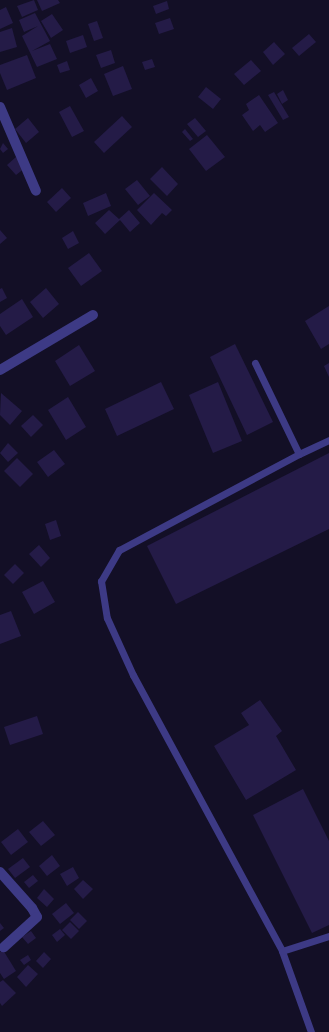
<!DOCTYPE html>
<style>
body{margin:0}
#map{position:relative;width:329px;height:1032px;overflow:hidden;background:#130f26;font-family:"Archivo Narrow",sans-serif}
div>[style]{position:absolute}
.building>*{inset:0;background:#241b47}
.service>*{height:7px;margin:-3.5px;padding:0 3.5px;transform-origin:3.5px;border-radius:3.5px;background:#3d3a85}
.minor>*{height:10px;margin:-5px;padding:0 5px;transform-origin:5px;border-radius:5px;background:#3d3a85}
span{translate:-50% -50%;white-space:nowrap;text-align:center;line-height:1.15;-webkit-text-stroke:3px #130f26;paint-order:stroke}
</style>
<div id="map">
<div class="building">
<div style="clip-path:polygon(34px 0,38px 10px,22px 17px,17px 6px)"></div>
<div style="clip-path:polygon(37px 0,58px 0,60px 3px,42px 11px)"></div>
<div style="clip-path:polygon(167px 1px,169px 9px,156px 14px,153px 6px)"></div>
<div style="clip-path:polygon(6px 7px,13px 23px,0 29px,0 10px)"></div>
<div style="clip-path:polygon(35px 13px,50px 41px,32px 51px,50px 44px,57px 59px,37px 67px,22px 36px,38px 26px,24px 32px,19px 20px)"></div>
<div style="clip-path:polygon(52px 14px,63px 30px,51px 38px,41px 21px)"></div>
<div style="clip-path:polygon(170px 18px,174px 29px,159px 34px,155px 23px)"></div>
<div style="clip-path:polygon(97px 21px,103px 38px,94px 41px,88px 24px)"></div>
<div style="clip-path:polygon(12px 28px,17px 47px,0 52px,0 32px)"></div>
<div style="clip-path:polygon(309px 34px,316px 42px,299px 56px,292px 48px)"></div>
<div style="clip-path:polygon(83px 35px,87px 47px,70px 53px,66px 41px)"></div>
<div style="clip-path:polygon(274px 42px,285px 54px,273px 65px,263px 52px)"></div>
<div style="clip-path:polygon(111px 50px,115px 63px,101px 68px,96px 55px)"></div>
<div style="clip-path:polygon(27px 55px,36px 78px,7px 90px,0 73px,0 65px)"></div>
<div style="clip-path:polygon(152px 59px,155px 67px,145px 70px,142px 62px)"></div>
<div style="clip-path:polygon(251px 60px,261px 71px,244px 85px,234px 74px)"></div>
<div style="clip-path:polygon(67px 61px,70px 70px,60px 73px,57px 65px)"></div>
<div style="clip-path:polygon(123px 66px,132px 89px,113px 96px,104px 74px)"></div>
<div style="clip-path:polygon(91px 78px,98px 91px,86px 98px,79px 85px)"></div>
<div style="clip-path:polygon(206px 87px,221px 99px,213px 109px,198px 97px)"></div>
<div style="clip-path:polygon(283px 90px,288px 100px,282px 104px,277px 94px)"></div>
<div style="clip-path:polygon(274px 92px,289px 117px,283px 120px,268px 95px)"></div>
<div style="clip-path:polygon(259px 95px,278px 123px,265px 132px,260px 125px,253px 131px,242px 115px,249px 110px,246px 104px)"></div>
<div style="clip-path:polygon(70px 106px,84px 131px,72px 137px,59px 112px)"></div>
<div style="clip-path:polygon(122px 116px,132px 127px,104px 153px,94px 142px)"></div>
<div style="clip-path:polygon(28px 118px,39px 132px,26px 143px,15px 129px)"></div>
<div style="clip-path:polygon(195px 118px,206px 131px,198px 137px,187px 124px)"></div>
<div style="clip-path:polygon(185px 129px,193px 139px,190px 141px,182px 132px)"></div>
<div style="clip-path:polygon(207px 135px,225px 157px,206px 171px,189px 149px)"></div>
<div style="clip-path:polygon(3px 143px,8px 149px,3px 153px,0 149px)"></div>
<div style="clip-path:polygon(16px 157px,25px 168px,16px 175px,7px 165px)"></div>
<div style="clip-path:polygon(162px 167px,178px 184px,167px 196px,150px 179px)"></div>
<div style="clip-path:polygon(137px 180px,150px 196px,138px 205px,125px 189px)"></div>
<div style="clip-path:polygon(62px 188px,71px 198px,56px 212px,47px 202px)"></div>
<div style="clip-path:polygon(106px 193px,111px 206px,88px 216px,83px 203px)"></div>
<div style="clip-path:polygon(154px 193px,172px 210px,166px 216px,162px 213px,151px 225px,137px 210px)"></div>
<div style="clip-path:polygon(109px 210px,119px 219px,129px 210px,140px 223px,130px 232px,120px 220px,105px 234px,95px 223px)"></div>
<div style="clip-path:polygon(0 230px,7px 238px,0 244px)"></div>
<div style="clip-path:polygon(73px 231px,79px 243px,68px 249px,62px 238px)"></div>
<div style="clip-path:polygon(89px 253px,102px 271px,81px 286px,68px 268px)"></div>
<div style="clip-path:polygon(2px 288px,7px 298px,0 302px,0 289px)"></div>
<div style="clip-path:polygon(46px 288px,59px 304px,43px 318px,30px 302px)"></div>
<div style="clip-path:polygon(22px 299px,33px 317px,6px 335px,0 326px,0 314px)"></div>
<div style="clip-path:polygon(329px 306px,329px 344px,321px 349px,305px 321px)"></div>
<div style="clip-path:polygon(235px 344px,273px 422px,247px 435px,210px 357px)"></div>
<div style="clip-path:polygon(79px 345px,95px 371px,70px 386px,55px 361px)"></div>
<div style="clip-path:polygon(329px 363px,329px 377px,324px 366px)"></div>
<div style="clip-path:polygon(161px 382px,174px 409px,117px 436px,105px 409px)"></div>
<div style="clip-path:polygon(218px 382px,242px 441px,213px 453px,189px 395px)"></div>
<div style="clip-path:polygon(1px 393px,22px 411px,10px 425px,0 415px)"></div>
<div style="clip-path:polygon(68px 397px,86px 427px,66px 440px,48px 410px)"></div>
<div style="clip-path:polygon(33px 415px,43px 425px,31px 437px,21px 426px)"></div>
<div style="clip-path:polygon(8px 443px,18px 453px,8px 462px,0 453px)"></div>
<div style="clip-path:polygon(54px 450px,65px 464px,48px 477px,37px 462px)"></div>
<div style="clip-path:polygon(329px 453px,329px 529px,176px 604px,147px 546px)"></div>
<div style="clip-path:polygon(17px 458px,33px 474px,20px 487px,4px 471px)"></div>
<div style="clip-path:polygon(56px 520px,61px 536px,50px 540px,45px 524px)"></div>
<div style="clip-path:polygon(39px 545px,50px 558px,41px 567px,29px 554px)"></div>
<div style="clip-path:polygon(15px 564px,24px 573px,13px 584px,4px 575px)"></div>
<div style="clip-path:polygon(43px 581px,55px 602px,34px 614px,22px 592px)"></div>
<div style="clip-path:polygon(11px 611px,21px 636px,0 644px,0 615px)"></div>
<div style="clip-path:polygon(260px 700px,282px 731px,276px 736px,296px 770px,246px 800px,214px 746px,249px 725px,241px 713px)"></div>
<div style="clip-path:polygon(37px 716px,43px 734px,10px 745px,4px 727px)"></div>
<div style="clip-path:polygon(303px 789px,329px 841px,329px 925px,312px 933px,253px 815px)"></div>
<div style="clip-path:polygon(43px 821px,55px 835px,41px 846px,29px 832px)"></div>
<div style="clip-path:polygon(18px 829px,28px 842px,11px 855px,1px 842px)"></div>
<div style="clip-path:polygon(52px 855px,60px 866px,47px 876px,39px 866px)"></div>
<div style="clip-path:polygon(23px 858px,30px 867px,15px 878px,8px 869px)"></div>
<div style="clip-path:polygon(73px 867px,79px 878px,67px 886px,60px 874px)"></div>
<div style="clip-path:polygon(33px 875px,38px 881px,29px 888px,24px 882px)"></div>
<div style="clip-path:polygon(83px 880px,93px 889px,83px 899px,74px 889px)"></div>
<div style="clip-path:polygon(44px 889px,54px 899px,47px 907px,37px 898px)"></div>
<div style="clip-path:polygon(66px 903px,74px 913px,60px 924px,52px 914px)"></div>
<div style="clip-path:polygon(78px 912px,87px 921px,79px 929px,70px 920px)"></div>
<div style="clip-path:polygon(70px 922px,79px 931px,71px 939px,62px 930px)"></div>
<div style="clip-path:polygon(0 923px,4px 928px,0 931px)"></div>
<div style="clip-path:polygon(60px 929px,65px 935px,57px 942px,52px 935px)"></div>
<div style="clip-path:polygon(31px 931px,36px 938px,28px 944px,22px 937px)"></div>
<div style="clip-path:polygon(3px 950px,16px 971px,4px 979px,0 973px,0 952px)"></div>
<div style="clip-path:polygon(44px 952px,51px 959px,43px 968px,36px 961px)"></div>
<div style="clip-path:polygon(28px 955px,31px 960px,24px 965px,20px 960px)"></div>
<div style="clip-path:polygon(28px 965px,38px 974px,26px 987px,17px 977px)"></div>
<div style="clip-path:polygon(3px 980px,16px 993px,2px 1006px,0 1003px,0 982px)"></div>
</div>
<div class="service">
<div style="left:255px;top:363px;width:101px;rotate:64.2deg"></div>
<div style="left:299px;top:454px;width:33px;rotate:-25deg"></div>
<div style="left:299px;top:454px;width:204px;rotate:151.9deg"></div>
<div style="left:119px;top:550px;width:36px;rotate:120deg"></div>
<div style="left:101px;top:581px;width:37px;rotate:81deg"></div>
<div style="left:107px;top:618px;width:63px;rotate:65.5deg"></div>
<div style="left:133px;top:675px;width:314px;rotate:61.6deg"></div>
<div style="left:282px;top:951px;width:86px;rotate:70.3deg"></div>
<div style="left:282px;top:951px;width:49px;rotate:-17.7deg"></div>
</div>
<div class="minor">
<div style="left:0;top:107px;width:91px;rotate:66.8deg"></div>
<div style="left:0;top:370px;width:108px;rotate:-30.6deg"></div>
<div style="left:0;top:872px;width:48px;rotate:48.4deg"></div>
<div style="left:32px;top:908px;width:10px;rotate:61deg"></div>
<div style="left:37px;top:917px;width:45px;rotate:137.7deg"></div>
</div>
</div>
